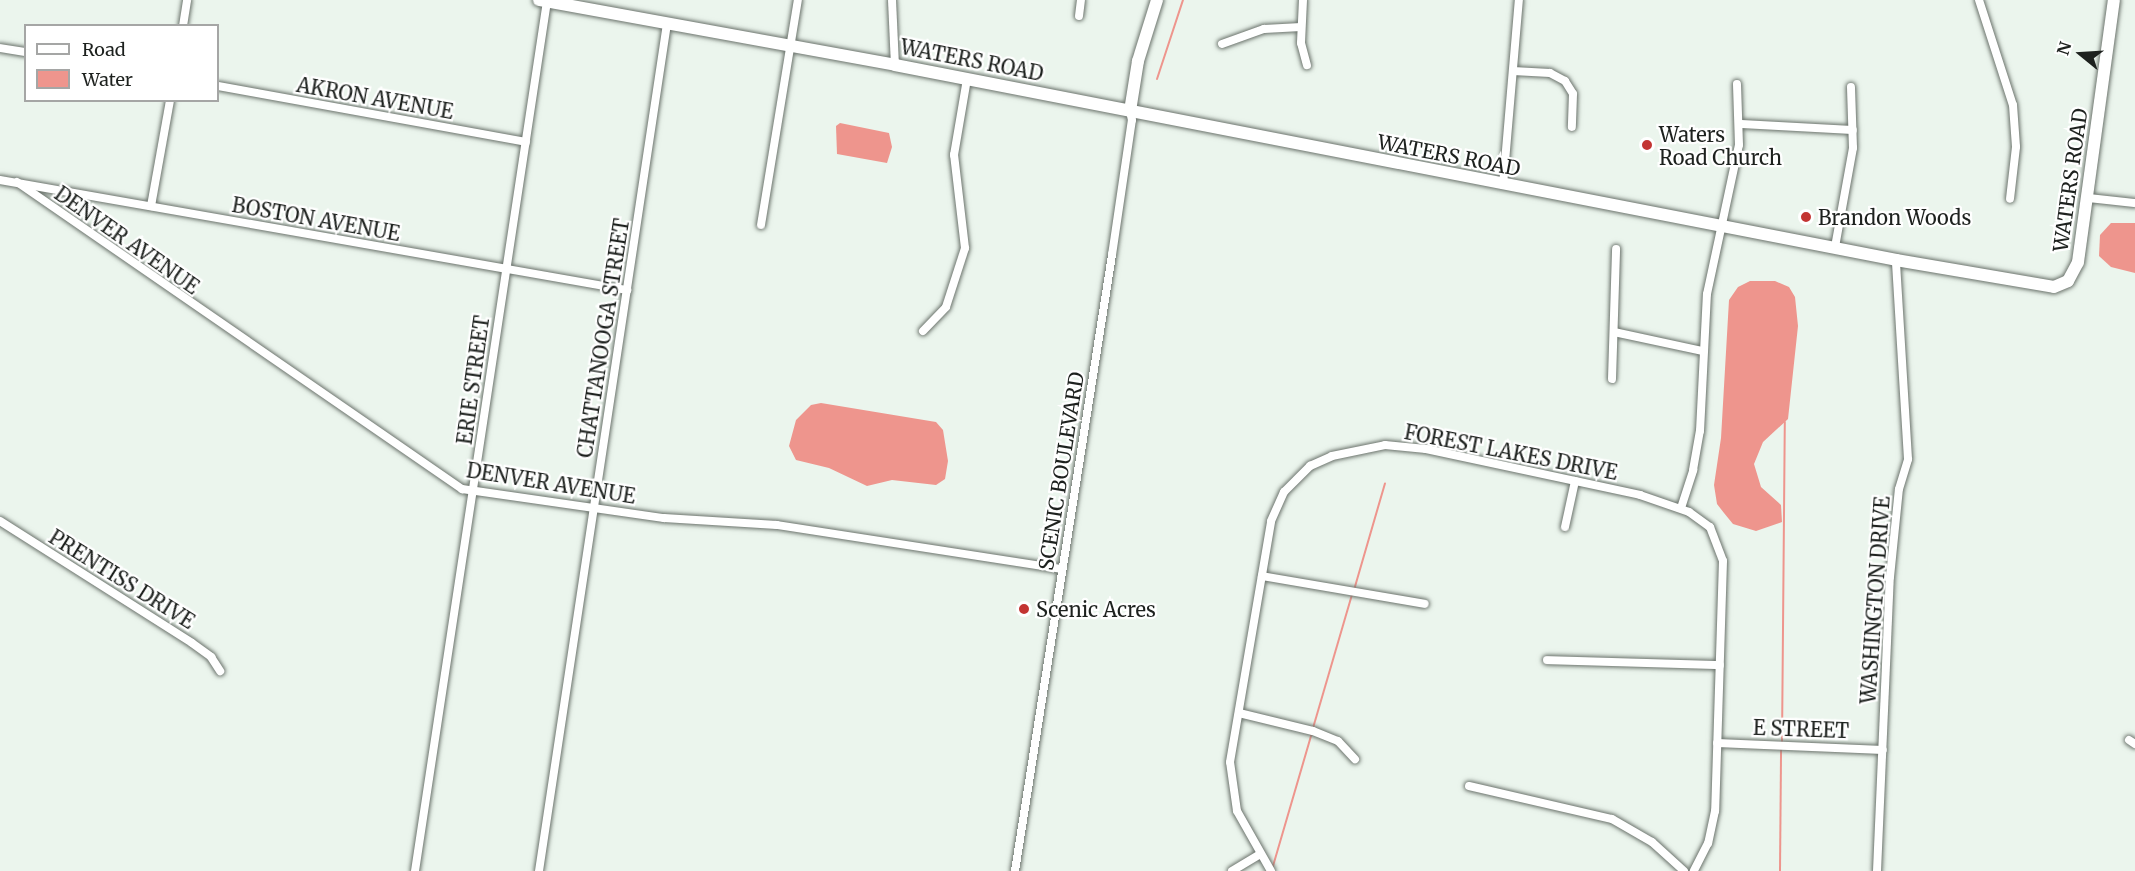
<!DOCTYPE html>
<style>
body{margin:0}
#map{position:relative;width:2135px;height:871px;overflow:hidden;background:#ebf5ed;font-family:Merriweather,serif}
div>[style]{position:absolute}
.water>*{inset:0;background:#ee958d}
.stream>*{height:2px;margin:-1px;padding:0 1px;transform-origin:1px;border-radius:1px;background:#ee958d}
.roads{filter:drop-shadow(0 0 2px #6b736c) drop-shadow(0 0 2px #6b736c)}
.street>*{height:8px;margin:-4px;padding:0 4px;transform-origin:4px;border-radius:4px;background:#fff}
.secondary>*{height:12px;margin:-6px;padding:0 6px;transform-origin:6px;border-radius:6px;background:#fff}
.dots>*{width:16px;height:16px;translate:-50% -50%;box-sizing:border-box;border:3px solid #fff;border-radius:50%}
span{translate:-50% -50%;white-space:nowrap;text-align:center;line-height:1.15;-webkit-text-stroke:4.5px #fff;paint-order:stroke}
.street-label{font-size:20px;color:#1d211e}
.poi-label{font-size:20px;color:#1d211e}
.left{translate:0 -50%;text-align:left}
.legend{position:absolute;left:24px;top:24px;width:195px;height:78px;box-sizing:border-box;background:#fff;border:2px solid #a5a6a5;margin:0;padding:8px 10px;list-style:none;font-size:18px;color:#1d211e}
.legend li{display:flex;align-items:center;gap:12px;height:30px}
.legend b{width:30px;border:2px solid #a5a6a5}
.north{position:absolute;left:2051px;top:24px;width:60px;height:60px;-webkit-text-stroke:4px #fff;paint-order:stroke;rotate:288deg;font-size:16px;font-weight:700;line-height:24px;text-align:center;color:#1d211e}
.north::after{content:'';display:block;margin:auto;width:21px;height:27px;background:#1d211e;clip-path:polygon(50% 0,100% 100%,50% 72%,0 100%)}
</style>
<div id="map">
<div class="water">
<div style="clip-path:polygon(840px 123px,889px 133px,892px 147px,887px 163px,837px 154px,836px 126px)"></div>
<div style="clip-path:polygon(2111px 223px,2135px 223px,2135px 273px,2111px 267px,2099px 256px,2100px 235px)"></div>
<div style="clip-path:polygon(1750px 281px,1775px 281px,1789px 287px,1795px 297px,1798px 326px,1788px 419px,1763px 442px,1754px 464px,1761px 487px,1781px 505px,1782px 522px,1756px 531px,1733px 524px,1724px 513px,1717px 504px,1714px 485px,1721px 438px,1729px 300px,1738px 287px)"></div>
<div style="clip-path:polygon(821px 403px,936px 422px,943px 430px,948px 461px,945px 479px,936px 485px,892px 480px,867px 486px,829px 468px,796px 460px,789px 446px,796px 420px,811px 405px)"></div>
</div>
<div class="stream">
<div style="left:1157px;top:79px;width:83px;rotate:-71.8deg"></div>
<div style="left:1354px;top:590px;width:111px;rotate:-73.8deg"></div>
<div style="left:1313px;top:728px;width:139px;rotate:-73.7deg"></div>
<div style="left:1782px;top:743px;width:321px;rotate:-89.5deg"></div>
<div style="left:1273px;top:866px;width:139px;rotate:-73.7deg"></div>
<div style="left:1780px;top:871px;width:122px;rotate:-89.5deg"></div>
</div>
<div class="roads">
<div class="street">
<div style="left:892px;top:0;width:65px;rotate:87.4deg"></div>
<div style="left:1303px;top:0;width:43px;rotate:92.7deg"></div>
<div style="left:1301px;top:43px;width:23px;rotate:75deg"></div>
<div style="left:1979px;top:0;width:110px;rotate:72.1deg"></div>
<div style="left:2013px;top:105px;width:42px;rotate:85.9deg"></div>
<div style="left:2016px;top:147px;width:52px;rotate:96.6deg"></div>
<div style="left:1079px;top:16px;width:16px;rotate:-83deg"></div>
<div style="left:183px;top:26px;width:26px;rotate:-81deg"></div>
<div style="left:1222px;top:44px;width:45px;rotate:-19.7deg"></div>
<div style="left:1264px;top:29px;width:37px;rotate:-3deg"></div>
<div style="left:0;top:48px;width:26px;rotate:9deg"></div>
<div style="left:1513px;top:71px;width:37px;rotate:3deg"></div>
<div style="left:1550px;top:73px;width:17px;rotate:28deg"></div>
<div style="left:1565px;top:81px;width:15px;rotate:58deg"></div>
<div style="left:1573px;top:94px;width:33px;rotate:92deg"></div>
<div style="left:218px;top:86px;width:313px;rotate:10.3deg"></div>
<div style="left:1741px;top:124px;width:112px;rotate:3.1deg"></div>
<div style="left:0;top:180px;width:637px;rotate:9.95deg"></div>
<div style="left:17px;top:182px;width:541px;rotate:34.6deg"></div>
<div style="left:462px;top:489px;width:204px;rotate:8.2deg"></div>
<div style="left:664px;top:518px;width:113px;rotate:3.5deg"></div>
<div style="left:777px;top:525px;width:288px;rotate:8.8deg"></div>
<div style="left:1503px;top:185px;width:186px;rotate:-85.1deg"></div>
<div style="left:2088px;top:198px;width:47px;rotate:6.1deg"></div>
<div style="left:151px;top:206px;width:108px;rotate:-79.8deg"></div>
<div style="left:761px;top:225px;width:228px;rotate:-80.7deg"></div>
<div style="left:1835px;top:247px;width:101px;rotate:-79.7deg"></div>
<div style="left:1853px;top:148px;width:61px;rotate:-91.9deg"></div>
<div style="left:923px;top:331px;width:33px;rotate:-46deg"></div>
<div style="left:946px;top:307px;width:62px;rotate:-72.1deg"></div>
<div style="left:965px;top:248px;width:94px;rotate:-96.7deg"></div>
<div style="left:954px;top:155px;width:77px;rotate:-80.3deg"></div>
<div style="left:1614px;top:332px;width:91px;rotate:12.1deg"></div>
<div style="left:1612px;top:379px;width:130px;rotate:-88.2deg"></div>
<div style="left:1681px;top:508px;width:40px;rotate:-72deg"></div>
<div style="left:1693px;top:470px;width:40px;rotate:-80deg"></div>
<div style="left:1700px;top:431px;width:137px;rotate:-87.1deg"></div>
<div style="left:1707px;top:294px;width:152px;rotate:-77.9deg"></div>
<div style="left:1739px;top:145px;width:61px;rotate:-91.9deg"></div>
<div style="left:0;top:521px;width:227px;rotate:32.4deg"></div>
<div style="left:192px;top:643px;width:24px;rotate:36deg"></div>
<div style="left:211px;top:657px;width:17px;rotate:57deg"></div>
<div style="left:1565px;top:527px;width:47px;rotate:-77.7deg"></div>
<div style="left:1262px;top:576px;width:165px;rotate:9.7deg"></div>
<div style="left:1547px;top:660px;width:173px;rotate:1.7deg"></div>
<div style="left:1239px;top:713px;width:76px;rotate:13.7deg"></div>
<div style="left:1313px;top:731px;width:27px;rotate:22deg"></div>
<div style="left:1338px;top:741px;width:25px;rotate:47deg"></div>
<div style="left:2129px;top:740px;width:7px;rotate:34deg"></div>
<div style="left:1717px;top:743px;width:166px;rotate:2.4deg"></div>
<div style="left:1469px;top:786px;width:147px;rotate:13deg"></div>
<div style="left:1612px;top:819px;width:46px;rotate:29.9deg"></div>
<div style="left:1652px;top:842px;width:43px;rotate:42.2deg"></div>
<div style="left:415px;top:871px;width:880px;rotate:-81.37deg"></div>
<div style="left:539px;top:871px;width:857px;rotate:-81.41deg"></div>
<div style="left:1015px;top:871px;width:624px;rotate:-81.05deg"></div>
<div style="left:1112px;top:255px;width:136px;rotate:-81.6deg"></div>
<div style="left:1132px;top:120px;width:9px;rotate:-103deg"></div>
<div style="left:1232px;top:871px;width:33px;rotate:-31deg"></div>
<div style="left:1271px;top:871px;width:69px;rotate:-119.5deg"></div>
<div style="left:1237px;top:811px;width:49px;rotate:-98.1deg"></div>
<div style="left:1230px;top:762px;width:244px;rotate:-80.3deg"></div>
<div style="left:1271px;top:521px;width:32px;rotate:-66deg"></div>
<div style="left:1284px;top:492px;width:37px;rotate:-45deg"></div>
<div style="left:1310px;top:466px;width:24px;rotate:-24deg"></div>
<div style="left:1332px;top:456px;width:54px;rotate:-11.7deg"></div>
<div style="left:1385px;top:445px;width:41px;rotate:5.6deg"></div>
<div style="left:1426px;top:449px;width:219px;rotate:12.1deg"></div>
<div style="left:1640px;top:495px;width:52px;rotate:19.1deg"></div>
<div style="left:1689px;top:512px;width:26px;rotate:36deg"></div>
<div style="left:1710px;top:527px;width:36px;rotate:69deg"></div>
<div style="left:1723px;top:561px;width:250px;rotate:91.8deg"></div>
<div style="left:1715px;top:811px;width:33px;rotate:102deg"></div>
<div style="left:1708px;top:843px;width:31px;rotate:117deg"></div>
<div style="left:1877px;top:871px;width:294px;rotate:-87.5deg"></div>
<div style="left:1890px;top:577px;width:88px;rotate:-84.2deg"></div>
<div style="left:1899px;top:489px;width:31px;rotate:-73deg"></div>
<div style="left:1908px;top:459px;width:199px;rotate:-93.5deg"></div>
</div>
<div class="secondary">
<div style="left:539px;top:0;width:362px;rotate:10.3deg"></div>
<div style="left:895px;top:65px;width:1020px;rotate:11.02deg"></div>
<div style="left:1896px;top:260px;width:160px;rotate:9.7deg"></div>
<div style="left:2054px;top:287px;width:15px;rotate:-23deg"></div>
<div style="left:2068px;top:281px;width:21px;rotate:-62deg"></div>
<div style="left:2078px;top:262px;width:264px;rotate:-82.2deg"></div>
<div style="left:1130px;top:111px;width:51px;rotate:-80.9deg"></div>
<div style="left:1138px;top:61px;width:64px;rotate:-72.7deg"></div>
</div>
</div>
<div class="dots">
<div style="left:1647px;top:145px;background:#c33432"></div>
<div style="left:1806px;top:217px;background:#c33432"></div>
<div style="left:1024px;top:609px;background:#c33432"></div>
</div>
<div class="street-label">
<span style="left:972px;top:60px;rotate:11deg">WATERS ROAD</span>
<span style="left:375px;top:98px;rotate:10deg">AKRON AVENUE</span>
<span style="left:1449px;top:155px;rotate:11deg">WATERS ROAD</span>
<span style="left:2070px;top:180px;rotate:-82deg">WATERS ROAD</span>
<span style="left:316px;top:219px;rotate:10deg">BOSTON AVENUE</span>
<span style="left:127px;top:240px;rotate:35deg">DENVER AVENUE</span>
<span style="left:603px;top:338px;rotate:-81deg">CHATTANOOGA STREET</span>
<span style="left:473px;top:380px;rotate:-82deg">ERIE STREET</span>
<span style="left:1511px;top:452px;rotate:11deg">FOREST LAKES DRIVE</span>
<span style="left:1061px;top:471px;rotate:-81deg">SCENIC BOULEVARD</span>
<span style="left:551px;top:483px;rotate:9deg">DENVER AVENUE</span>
<span style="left:122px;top:579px;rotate:32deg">PRENTISS DRIVE</span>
<span style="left:1875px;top:600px;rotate:-86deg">WASHINGTON DRIVE</span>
<span style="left:1801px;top:729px;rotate:2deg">E STREET</span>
</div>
<div class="poi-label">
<span class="left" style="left:1659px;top:146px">Waters<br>Road Church</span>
<span class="left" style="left:1818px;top:217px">Brandon Woods</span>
<span class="left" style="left:1036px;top:609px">Scenic Acres</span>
</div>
<ul class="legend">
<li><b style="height:8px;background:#fff"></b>Road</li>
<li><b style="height:16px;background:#ee958d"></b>Water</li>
</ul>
<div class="north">N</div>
</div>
